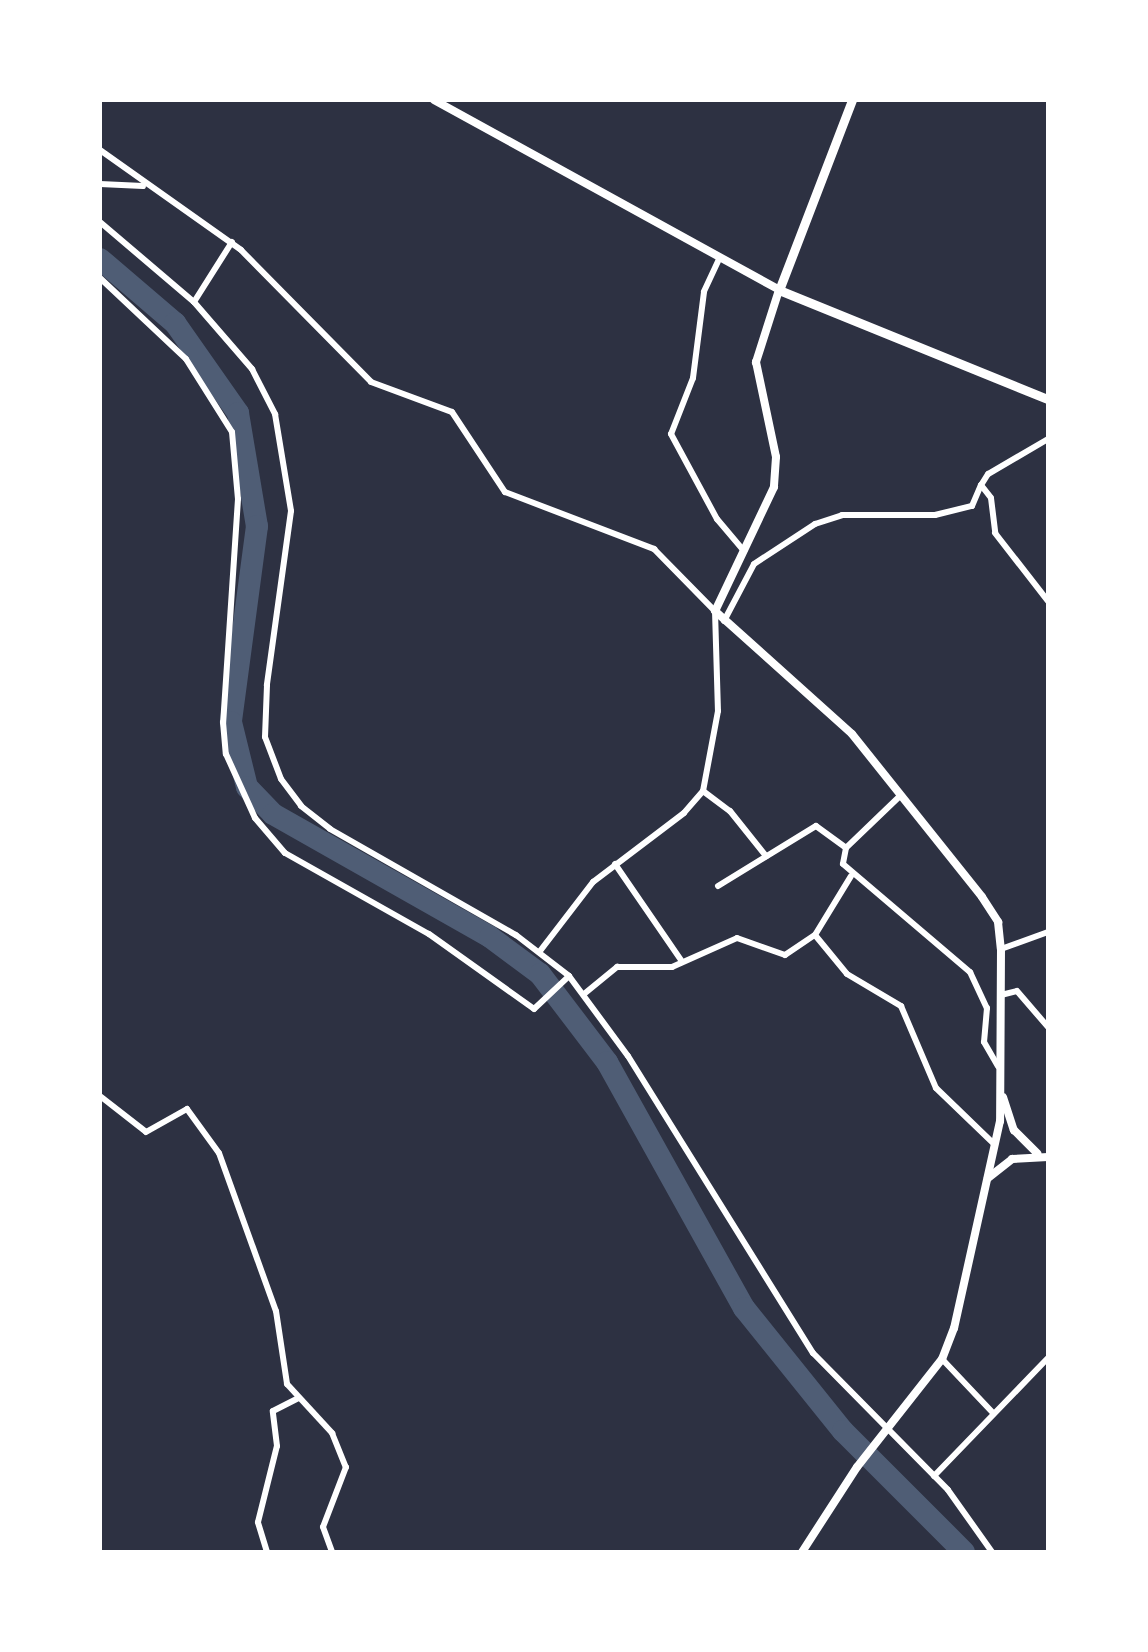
<!DOCTYPE html>
<style>
body{margin:0}
#map{position:relative;width:1148px;height:1652px;overflow:hidden;background:#2d3142;font-family:"Noto Sans",sans-serif}
div>[style]{position:absolute}
.river>*{height:22px;margin:-11px;padding:0 11px;transform-origin:11px;border-radius:11px;background:#4f5d75}
.minor>*{height:6px;margin:-3px;padding:0 3px;transform-origin:3px;border-radius:3px;background:#fff}
.tertiary>*{height:8px;margin:-4px;padding:0 4px;transform-origin:4px;border-radius:4px;background:#fff}
.secondary>*{height:8px;margin:-4px;padding:0 4px;transform-origin:4px;border-radius:4px;background:#fff}
.primary>*{height:9px;margin:-4.5px;padding:0 4.5px;transform-origin:4.5px;border-radius:4.5px;background:#fff}
span{translate:-50% -50%;white-space:nowrap;text-align:center;line-height:1.15;-webkit-text-stroke:10px #fff;paint-order:stroke}
.frame{position:absolute;inset:0;border:102px solid #fff;pointer-events:none}
</style>
<div id="map">
<div class="river">
<div style="left:100px;top:259px;width:99px;rotate:40.5deg"></div>
<div style="left:175px;top:323px;width:110px;rotate:55deg"></div>
<div style="left:238px;top:413px;width:115px;rotate:80.5deg"></div>
<div style="left:257px;top:526px;width:198px;rotate:97.6deg"></div>
<div style="left:231px;top:722px;width:67px;rotate:76.2deg"></div>
<div style="left:247px;top:787px;width:37px;rotate:46deg"></div>
<div style="left:273px;top:814px;width:249px;rotate:29.5deg"></div>
<div style="left:490px;top:937px;width:62px;rotate:36.5deg"></div>
<div style="left:540px;top:974px;width:111px;rotate:52.7deg"></div>
<div style="left:607px;top:1062px;width:282px;rotate:60.9deg"></div>
<div style="left:744px;top:1308px;width:158px;rotate:51.2deg"></div>
<div style="left:843px;top:1431px;width:171px;rotate:45deg"></div>
</div>
<div class="minor">
<div style="left:100px;top:150px;width:173px;rotate:35.3deg"></div>
<div style="left:241px;top:250px;width:185px;rotate:45.4deg"></div>
<div style="left:371px;top:382px;width:86px;rotate:20.3deg"></div>
<div style="left:452px;top:412px;width:96px;rotate:56.5deg"></div>
<div style="left:505px;top:492px;width:160px;rotate:20.9deg"></div>
<div style="left:654px;top:549px;width:87px;rotate:45.5deg"></div>
<div style="left:715px;top:611px;width:100px;rotate:88.3deg"></div>
<div style="left:718px;top:711px;width:81px;rotate:100.6deg"></div>
<div style="left:703px;top:791px;width:29px;rotate:131deg"></div>
<div style="left:684px;top:813px;width:114px;rotate:142.8deg"></div>
<div style="left:593px;top:882px;width:87px;rotate:127.5deg"></div>
<div style="left:100px;top:184px;width:43px;rotate:2.7deg"></div>
<div style="left:100px;top:222px;width:123px;rotate:40.4deg"></div>
<div style="left:194px;top:302px;width:89px;rotate:49.1deg"></div>
<div style="left:252px;top:369px;width:51px;rotate:62.9deg"></div>
<div style="left:275px;top:414px;width:98px;rotate:80.6deg"></div>
<div style="left:291px;top:511px;width:176px;rotate:97.9deg"></div>
<div style="left:267px;top:685px;width:52px;rotate:92.2deg"></div>
<div style="left:265px;top:737px;width:45px;rotate:69.1deg"></div>
<div style="left:281px;top:779px;width:34px;rotate:53deg"></div>
<div style="left:301px;top:806px;width:37px;rotate:38deg"></div>
<div style="left:330px;top:829px;width:214px;rotate:29.7deg"></div>
<div style="left:516px;top:935px;width:67px;rotate:37.7deg"></div>
<div style="left:569px;top:976px;width:99px;rotate:53.6deg"></div>
<div style="left:628px;top:1056px;width:350px;rotate:58.1deg"></div>
<div style="left:813px;top:1353px;width:192px;rotate:45.4deg"></div>
<div style="left:948px;top:1490px;width:76px;rotate:54.6deg"></div>
<div style="left:720px;top:257px;width:38px;rotate:115deg"></div>
<div style="left:704px;top:292px;width:87px;rotate:97.3deg"></div>
<div style="left:693px;top:378px;width:60px;rotate:111.4deg"></div>
<div style="left:671px;top:434px;width:97px;rotate:61.6deg"></div>
<div style="left:717px;top:519px;width:42px;rotate:49.8deg"></div>
<div style="left:100px;top:278px;width:118px;rotate:43.3deg"></div>
<div style="left:186px;top:359px;width:86px;rotate:57.8deg"></div>
<div style="left:232px;top:432px;width:67px;rotate:84.9deg"></div>
<div style="left:238px;top:499px;width:224px;rotate:93.8deg"></div>
<div style="left:223px;top:722px;width:32px;rotate:85deg"></div>
<div style="left:226px;top:754px;width:70px;rotate:65.6deg"></div>
<div style="left:255px;top:818px;width:46px;rotate:49.4deg"></div>
<div style="left:285px;top:853px;width:165px;rotate:29.4deg"></div>
<div style="left:429px;top:934px;width:129px;rotate:35.5deg"></div>
<div style="left:534px;top:1009px;width:48px;rotate:-43.3deg"></div>
<div style="left:194px;top:302px;width:71px;rotate:-57.7deg"></div>
<div style="left:1048px;top:439px;width:69px;rotate:149.7deg"></div>
<div style="left:988px;top:474px;width:13px;rotate:122deg"></div>
<div style="left:981px;top:485px;width:16px;rotate:52deg"></div>
<div style="left:991px;top:498px;width:35px;rotate:83deg"></div>
<div style="left:995px;top:533px;width:86px;rotate:52.1deg"></div>
<div style="left:724px;top:621px;width:64px;rotate:-62.2deg"></div>
<div style="left:754px;top:564px;width:73px;rotate:-33.3deg"></div>
<div style="left:815px;top:524px;width:28px;rotate:-18deg"></div>
<div style="left:842px;top:515px;width:93px"></div>
<div style="left:935px;top:515px;width:38px;rotate:-14deg"></div>
<div style="left:972px;top:506px;width:23px;rotate:-67deg"></div>
<div style="left:703px;top:791px;width:34px;rotate:37deg"></div>
<div style="left:730px;top:811px;width:58px;rotate:51.3deg"></div>
<div style="left:901px;top:795px;width:76px;rotate:136.1deg"></div>
<div style="left:846px;top:848px;width:16px;rotate:101deg"></div>
<div style="left:843px;top:864px;width:167px;rotate:40.4deg"></div>
<div style="left:970px;top:972px;width:40px;rotate:65deg"></div>
<div style="left:987px;top:1008px;width:34px;rotate:95deg"></div>
<div style="left:984px;top:1042px;width:28px;rotate:60deg"></div>
<div style="left:615px;top:864px;width:116px;rotate:55.5deg"></div>
<div style="left:718px;top:886px;width:115px;rotate:-31.5deg"></div>
<div style="left:816px;top:826px;width:37px;rotate:36deg"></div>
<div style="left:815px;top:935px;width:69px;rotate:-58.6deg"></div>
<div style="left:1001px;top:949px;width:50px;rotate:-19.9deg"></div>
<div style="left:584px;top:994px;width:43px;rotate:-39.3deg"></div>
<div style="left:617px;top:967px;width:55px"></div>
<div style="left:672px;top:967px;width:71px;rotate:-24deg"></div>
<div style="left:737px;top:938px;width:51px;rotate:19.5deg"></div>
<div style="left:785px;top:955px;width:36px;rotate:-34deg"></div>
<div style="left:815px;top:935px;width:50px;rotate:50.6deg"></div>
<div style="left:847px;top:974px;width:63px;rotate:30.7deg"></div>
<div style="left:901px;top:1006px;width:89px;rotate:66.9deg"></div>
<div style="left:936px;top:1088px;width:82px;rotate:44deg"></div>
<div style="left:1001px;top:995px;width:16px;rotate:-14deg"></div>
<div style="left:1017px;top:991px;width:48px;rotate:49.3deg"></div>
<div style="left:100px;top:1096px;width:58px;rotate:38deg"></div>
<div style="left:146px;top:1132px;width:47px;rotate:-29.3deg"></div>
<div style="left:187px;top:1109px;width:54px;rotate:54deg"></div>
<div style="left:219px;top:1153px;width:168px;rotate:70.2deg"></div>
<div style="left:276px;top:1311px;width:74px;rotate:81.4deg"></div>
<div style="left:287px;top:1384px;width:67px;rotate:47.4deg"></div>
<div style="left:332px;top:1433px;width:37px;rotate:68deg"></div>
<div style="left:346px;top:1467px;width:64px;rotate:111deg"></div>
<div style="left:323px;top:1527px;width:27px;rotate:70deg"></div>
<div style="left:942px;top:1359px;width:74px;rotate:46.6deg"></div>
<div style="left:934px;top:1476px;width:164px;rotate:-46deg"></div>
<div style="left:267px;top:1552px;width:31px;rotate:-107deg"></div>
<div style="left:258px;top:1522px;width:78px;rotate:-76deg"></div>
<div style="left:277px;top:1446px;width:35px;rotate:-97deg"></div>
<div style="left:273px;top:1411px;width:27px;rotate:-27deg"></div>
</div>
<div class="tertiary">
<div style="left:779px;top:290px;width:76px;rotate:107.7deg"></div>
<div style="left:756px;top:362px;width:97px;rotate:78.1deg"></div>
<div style="left:776px;top:457px;width:30px;rotate:94deg"></div>
<div style="left:774px;top:487px;width:137px;rotate:115.4deg"></div>
<div style="left:715px;top:611px;width:184px;rotate:41.9deg"></div>
<div style="left:852px;top:734px;width:208px;rotate:51.4deg"></div>
<div style="left:982px;top:897px;width:30px;rotate:57deg"></div>
<div style="left:998px;top:922px;width:27px;rotate:84deg"></div>
<div style="left:1001px;top:949px;width:172px;rotate:90.3deg"></div>
<div style="left:1000px;top:1121px;width:212px;rotate:102.5deg"></div>
<div style="left:954px;top:1328px;width:33px;rotate:111deg"></div>
<div style="left:942px;top:1359px;width:137px;rotate:128.2deg"></div>
<div style="left:857px;top:1467px;width:101px;rotate:122.9deg"></div>
<div style="left:1003px;top:1097px;width:35px;rotate:72deg"></div>
<div style="left:1014px;top:1130px;width:33px;rotate:45deg"></div>
<div style="left:988px;top:1178px;width:31px;rotate:-38deg"></div>
<div style="left:1012px;top:1159px;width:36px;rotate:-3deg"></div>
</div>
<div class="secondary">
<div style="left:434px;top:100px;width:394px;rotate:28.8deg"></div>
</div>
<div class="primary">
<div style="left:852px;top:100px;width:204px;rotate:111deg"></div>
<div style="left:779px;top:290px;width:290px;rotate:22.1deg"></div>
</div>
<div class="frame"></div>
</div>
